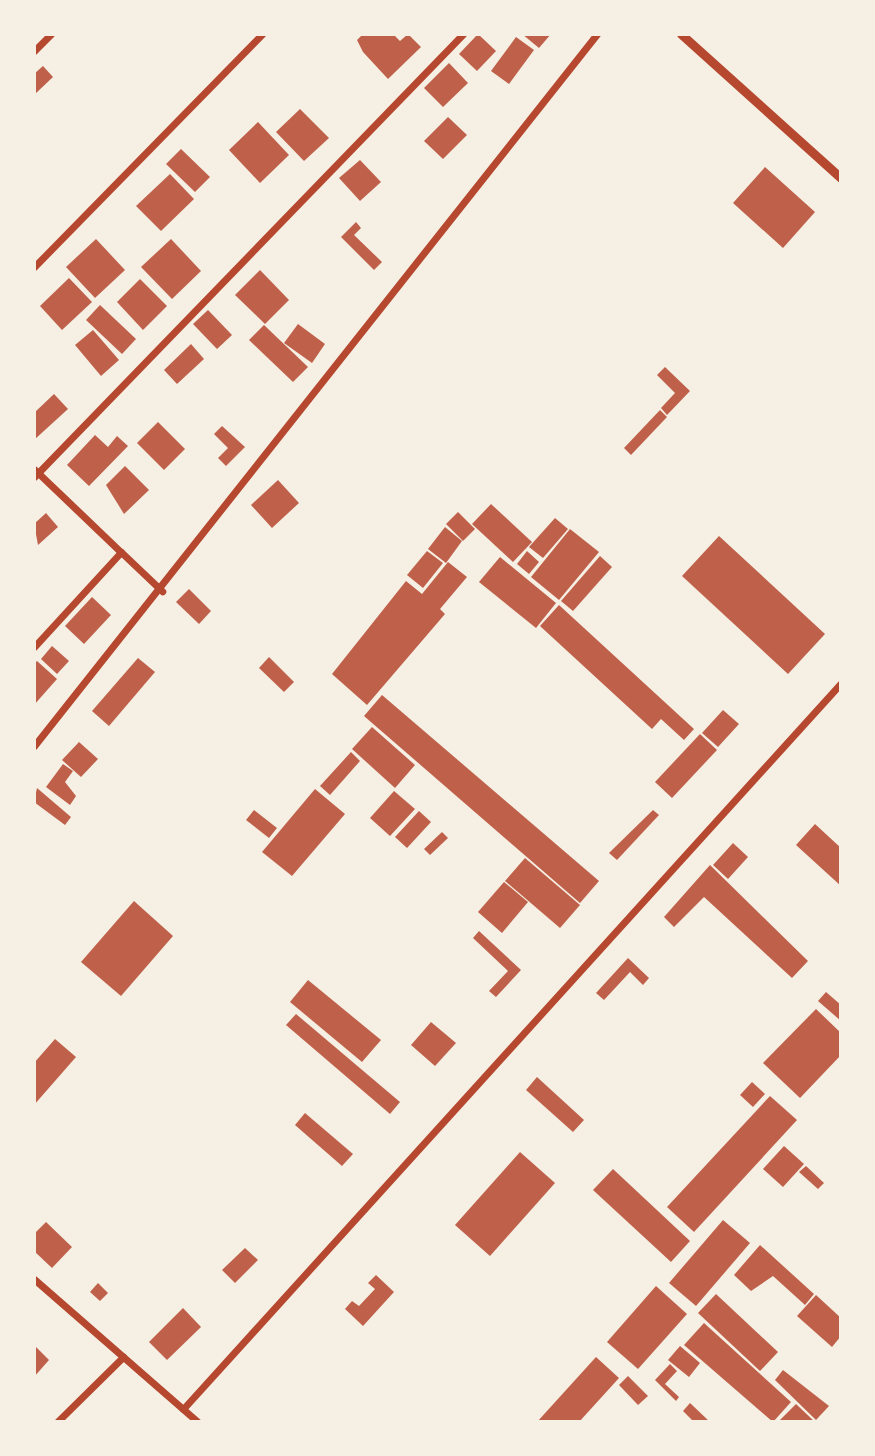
<!DOCTYPE html>
<style>
body{margin:0}
#map{position:relative;width:875px;height:1456px;overflow:hidden;background:#f6efe4;font-family:Cabin,sans-serif}
div>[style]{position:absolute}
.building>*{inset:0;background:#bf614a}
.minor>*{height:7px;margin:-3.5px;padding:0 3.5px;transform-origin:3.5px;border-radius:3.5px;background:#b5482f}
.tertiary>*{height:9px;margin:-4.5px;padding:0 4.5px;transform-origin:4.5px;border-radius:4.5px;background:#b5482f}
span{translate:-50% -50%;white-space:nowrap;text-align:center;line-height:1.15;-webkit-text-stroke:6px #f6efe4;paint-order:stroke}
.frame{position:absolute;inset:0;border:36px solid #f6efe4;pointer-events:none}
</style>
<div id="map">
<div class="building">
<div style="clip-path:polygon(363px 34px,393px 34px,400px 41px,408px 34px,421px 47px,388px 79px,363px 52px,357px 40px)"></div>
<div style="clip-path:polygon(478px 34px,496px 51px,477px 71px,459px 54px)"></div>
<div style="clip-path:polygon(522px 34px,551px 34px,539px 48px)"></div>
<div style="clip-path:polygon(516px 37px,534px 50px,509px 84px,491px 71px)"></div>
<div style="clip-path:polygon(449px 63px,468px 83px,443px 107px,424px 88px)"></div>
<div style="clip-path:polygon(43px 66px,53px 77px,34px 95px,34px 74px)"></div>
<div style="clip-path:polygon(300px 109px,329px 138px,304px 161px,276px 132px)"></div>
<div style="clip-path:polygon(448px 117px,467px 135px,443px 159px,424px 141px)"></div>
<div style="clip-path:polygon(258px 122px,289px 155px,260px 183px,229px 150px)"></div>
<div style="clip-path:polygon(181px 149px,210px 177px,195px 192px,166px 164px)"></div>
<div style="clip-path:polygon(360px 160px,381px 182px,360px 201px,339px 178px)"></div>
<div style="clip-path:polygon(765px 167px,815px 212px,783px 248px,733px 203px)"></div>
<div style="clip-path:polygon(170px 174px,194px 199px,161px 231px,136px 206px)"></div>
<div style="clip-path:polygon(356px 222px,361px 228px,354px 235px,382px 262px,374px 270px,341px 237px)"></div>
<div style="clip-path:polygon(96px 239px,125px 270px,95px 298px,66px 267px)"></div>
<div style="clip-path:polygon(171px 239px,201px 271px,172px 299px,141px 267px)"></div>
<div style="clip-path:polygon(260px 270px,289px 300px,265px 324px,235px 295px)"></div>
<div style="clip-path:polygon(69px 278px,92px 302px,62px 330px,40px 306px)"></div>
<div style="clip-path:polygon(140px 279px,167px 306px,143px 330px,117px 302px)"></div>
<div style="clip-path:polygon(100px 305px,136px 339px,122px 354px,86px 320px)"></div>
<div style="clip-path:polygon(208px 310px,232px 335px,217px 349px,193px 324px)"></div>
<div style="clip-path:polygon(298px 324px,325px 344px,312px 363px,284px 343px)"></div>
<div style="clip-path:polygon(264px 325px,308px 367px,293px 382px,249px 340px)"></div>
<div style="clip-path:polygon(93px 330px,119px 360px,101px 376px,75px 345px)"></div>
<div style="clip-path:polygon(191px 344px,204px 359px,177px 384px,164px 370px)"></div>
<div style="clip-path:polygon(665px 367px,690px 391px,667px 415px,661px 408px,675px 393px,657px 375px)"></div>
<div style="clip-path:polygon(54px 394px,68px 409px,34px 440px,34px 413px)"></div>
<div style="clip-path:polygon(660px 410px,667px 417px,631px 455px,624px 448px)"></div>
<div style="clip-path:polygon(158px 422px,185px 449px,164px 470px,137px 443px)"></div>
<div style="clip-path:polygon(222px 426px,245px 447px,226px 466px,218px 458px,228px 448px,214px 434px)"></div>
<div style="clip-path:polygon(95px 435px,108px 447px,117px 436px,128px 446px,89px 486px,67px 465px)"></div>
<div style="clip-path:polygon(125px 466px,149px 490px,124px 514px,106px 485px)"></div>
<div style="clip-path:polygon(278px 480px,299px 503px,272px 528px,251px 505px)"></div>
<div style="clip-path:polygon(491px 504px,532px 542px,513px 562px,472px 524px)"></div>
<div style="clip-path:polygon(458px 512px,475px 529px,463px 541px,446px 524px)"></div>
<div style="clip-path:polygon(46px 513px,58px 527px,38px 545px,34px 524px)"></div>
<div style="clip-path:polygon(555px 518px,568px 529px,543px 558px,529px 547px)"></div>
<div style="clip-path:polygon(445px 527px,462px 541px,446px 563px,428px 549px)"></div>
<div style="clip-path:polygon(570px 529px,599px 552px,559px 600px,531px 577px)"></div>
<div style="clip-path:polygon(719px 536px,825px 634px,788px 674px,682px 576px)"></div>
<div style="clip-path:polygon(427px 551px,443px 563px,423px 588px,407px 575px)"></div>
<div style="clip-path:polygon(527px 551px,539px 562px,529px 574px,517px 564px)"></div>
<div style="clip-path:polygon(600px 556px,612px 567px,573px 611px,561px 601px)"></div>
<div style="clip-path:polygon(500px 557px,556px 603px,536px 628px,479px 582px)"></div>
<div style="clip-path:polygon(448px 562px,467px 577px,440px 609px,445px 614px,367px 705px,332px 674px,406px 581px,422px 594px)"></div>
<div style="clip-path:polygon(189px 589px,211px 611px,199px 624px,176px 602px)"></div>
<div style="clip-path:polygon(92px 597px,111px 615px,84px 644px,65px 626px)"></div>
<div style="clip-path:polygon(559px 605px,694px 729px,684px 740px,661px 719px,652px 729px,540px 626px)"></div>
<div style="clip-path:polygon(52px 646px,69px 661px,57px 674px,41px 659px)"></div>
<div style="clip-path:polygon(269px 657px,294px 682px,284px 692px,259px 668px)"></div>
<div style="clip-path:polygon(138px 658px,155px 672px,109px 726px,92px 711px)"></div>
<div style="clip-path:polygon(37px 661px,57px 679px,34px 705px,34px 664px)"></div>
<div style="clip-path:polygon(382px 695px,599px 881px,580px 903px,364px 716px)"></div>
<div style="clip-path:polygon(723px 710px,739px 724px,718px 747px,702px 733px)"></div>
<div style="clip-path:polygon(372px 727px,415px 765px,395px 788px,352px 749px)"></div>
<div style="clip-path:polygon(700px 734px,717px 750px,672px 798px,655px 782px)"></div>
<div style="clip-path:polygon(79px 742px,98px 759px,81px 777px,62px 760px)"></div>
<div style="clip-path:polygon(351px 752px,360px 761px,330px 795px,320px 786px)"></div>
<div style="clip-path:polygon(63px 764px,73px 771px,65px 782px,76px 796px,70px 805px,46px 787px)"></div>
<div style="clip-path:polygon(37px 788px,71px 817px,65px 825px,34px 802px)"></div>
<div style="clip-path:polygon(315px 789px,345px 814px,292px 876px,262px 852px)"></div>
<div style="clip-path:polygon(394px 791px,415px 809px,390px 836px,370px 818px)"></div>
<div style="clip-path:polygon(254px 810px,277px 828px,269px 838px,246px 820px)"></div>
<div style="clip-path:polygon(653px 810px,659px 815px,617px 860px,609px 853px)"></div>
<div style="clip-path:polygon(419px 811px,431px 822px,407px 848px,395px 837px)"></div>
<div style="clip-path:polygon(815px 824px,841px 848px,841px 886px,796px 845px)"></div>
<div style="clip-path:polygon(442px 832px,448px 838px,430px 855px,424px 849px)"></div>
<div style="clip-path:polygon(733px 843px,748px 857px,728px 879px,713px 865px)"></div>
<div style="clip-path:polygon(525px 858px,580px 905px,560px 928px,505px 881px)"></div>
<div style="clip-path:polygon(710px 865px,808px 961px,792px 978px,704px 897px,674px 927px,664px 917px)"></div>
<div style="clip-path:polygon(504px 882px,528px 902px,502px 933px,478px 912px)"></div>
<div style="clip-path:polygon(134px 901px,173px 936px,121px 996px,81px 962px)"></div>
<div style="clip-path:polygon(479px 931px,521px 970px,496px 997px,489px 991px,508px 971px,473px 938px)"></div>
<div style="clip-path:polygon(628px 958px,649px 978px,643px 985px,630px 972px,604px 1000px,596px 993px)"></div>
<div style="clip-path:polygon(308px 980px,381px 1040px,362px 1062px,290px 1002px)"></div>
<div style="clip-path:polygon(826px 992px,841px 1005px,841px 1021px,818px 1001px)"></div>
<div style="clip-path:polygon(816px 1009px,841px 1033px,841px 1055px,800px 1098px,763px 1063px)"></div>
<div style="clip-path:polygon(296px 1014px,400px 1102px,390px 1114px,286px 1025px)"></div>
<div style="clip-path:polygon(431px 1022px,456px 1043px,435px 1066px,411px 1045px)"></div>
<div style="clip-path:polygon(55px 1039px,76px 1057px,34px 1105px,34px 1063px)"></div>
<div style="clip-path:polygon(537px 1077px,584px 1120px,573px 1132px,526px 1090px)"></div>
<div style="clip-path:polygon(752px 1082px,765px 1094px,753px 1107px,740px 1095px)"></div>
<div style="clip-path:polygon(770px 1096px,797px 1120px,694px 1232px,667px 1207px)"></div>
<div style="clip-path:polygon(305px 1113px,353px 1154px,342px 1166px,295px 1125px)"></div>
<div style="clip-path:polygon(784px 1146px,804px 1164px,783px 1187px,763px 1169px)"></div>
<div style="clip-path:polygon(520px 1152px,555px 1183px,490px 1256px,455px 1225px)"></div>
<div style="clip-path:polygon(806px 1166px,824px 1183px,818px 1189px,799px 1172px)"></div>
<div style="clip-path:polygon(613px 1169px,690px 1241px,671px 1262px,593px 1190px)"></div>
<div style="clip-path:polygon(723px 1220px,750px 1243px,696px 1306px,669px 1283px)"></div>
<div style="clip-path:polygon(46px 1222px,72px 1247px,52px 1268px,34px 1251px,34px 1234px)"></div>
<div style="clip-path:polygon(760px 1245px,814px 1294px,805px 1305px,773px 1276px,751px 1291px,734px 1275px)"></div>
<div style="clip-path:polygon(245px 1248px,258px 1260px,235px 1283px,222px 1270px)"></div>
<div style="clip-path:polygon(376px 1275px,394px 1292px,363px 1326px,345px 1309px,352px 1301px,359px 1306px,375px 1289px,368px 1283px)"></div>
<div style="clip-path:polygon(98px 1283px,108px 1293px,100px 1301px,90px 1292px)"></div>
<div style="clip-path:polygon(656px 1286px,687px 1314px,638px 1369px,607px 1342px)"></div>
<div style="clip-path:polygon(716px 1294px,778px 1352px,760px 1371px,698px 1313px)"></div>
<div style="clip-path:polygon(816px 1295px,841px 1318px,841px 1336px,832px 1347px,797px 1316px)"></div>
<div style="clip-path:polygon(183px 1308px,201px 1327px,167px 1360px,149px 1342px)"></div>
<div style="clip-path:polygon(704px 1323px,791px 1402px,773px 1422px,684px 1345px)"></div>
<div style="clip-path:polygon(34px 1345px,49px 1360px,34px 1377px)"></div>
<div style="clip-path:polygon(680px 1346px,700px 1363px,689px 1377px,668px 1360px)"></div>
<div style="clip-path:polygon(596px 1357px,619px 1378px,579px 1422px,537px 1422px)"></div>
<div style="clip-path:polygon(670px 1364px,677px 1371px,665px 1384px,679px 1397px,676px 1401px,655px 1380px)"></div>
<div style="clip-path:polygon(783px 1370px,829px 1406px,816px 1420px,775px 1380px)"></div>
<div style="clip-path:polygon(628px 1376px,648px 1396px,638px 1405px,619px 1385px)"></div>
<div style="clip-path:polygon(690px 1403px,710px 1422px,694px 1422px,683px 1411px)"></div>
<div style="clip-path:polygon(796px 1404px,815px 1422px,778px 1422px)"></div>
</div>
<div class="minor">
<div style="left:34px;top:51px;width:24px;rotate:-45deg"></div>
<div style="left:34px;top:267px;width:326px;rotate:-45.6deg"></div>
<div style="left:34px;top:469px;width:120px;rotate:43.7deg"></div>
<div style="left:121px;top:552px;width:129px;rotate:132.5deg"></div>
<div style="left:34px;top:477px;width:617px;rotate:-45.92deg"></div>
<div style="left:121px;top:552px;width:57px;rotate:43.6deg"></div>
<div style="left:34px;top:746px;width:908px;rotate:-51.67deg"></div>
<div style="left:34px;top:1279px;width:218px;rotate:41.1deg"></div>
<div style="left:183px;top:1409px;width:980px;rotate:-47.81deg"></div>
<div style="left:57px;top:1422px;width:93px;rotate:-44.6deg"></div>
</div>
<div class="tertiary">
<div style="left:681px;top:34px;width:215px;rotate:42deg"></div>
</div>
<div class="frame"></div>
</div>
